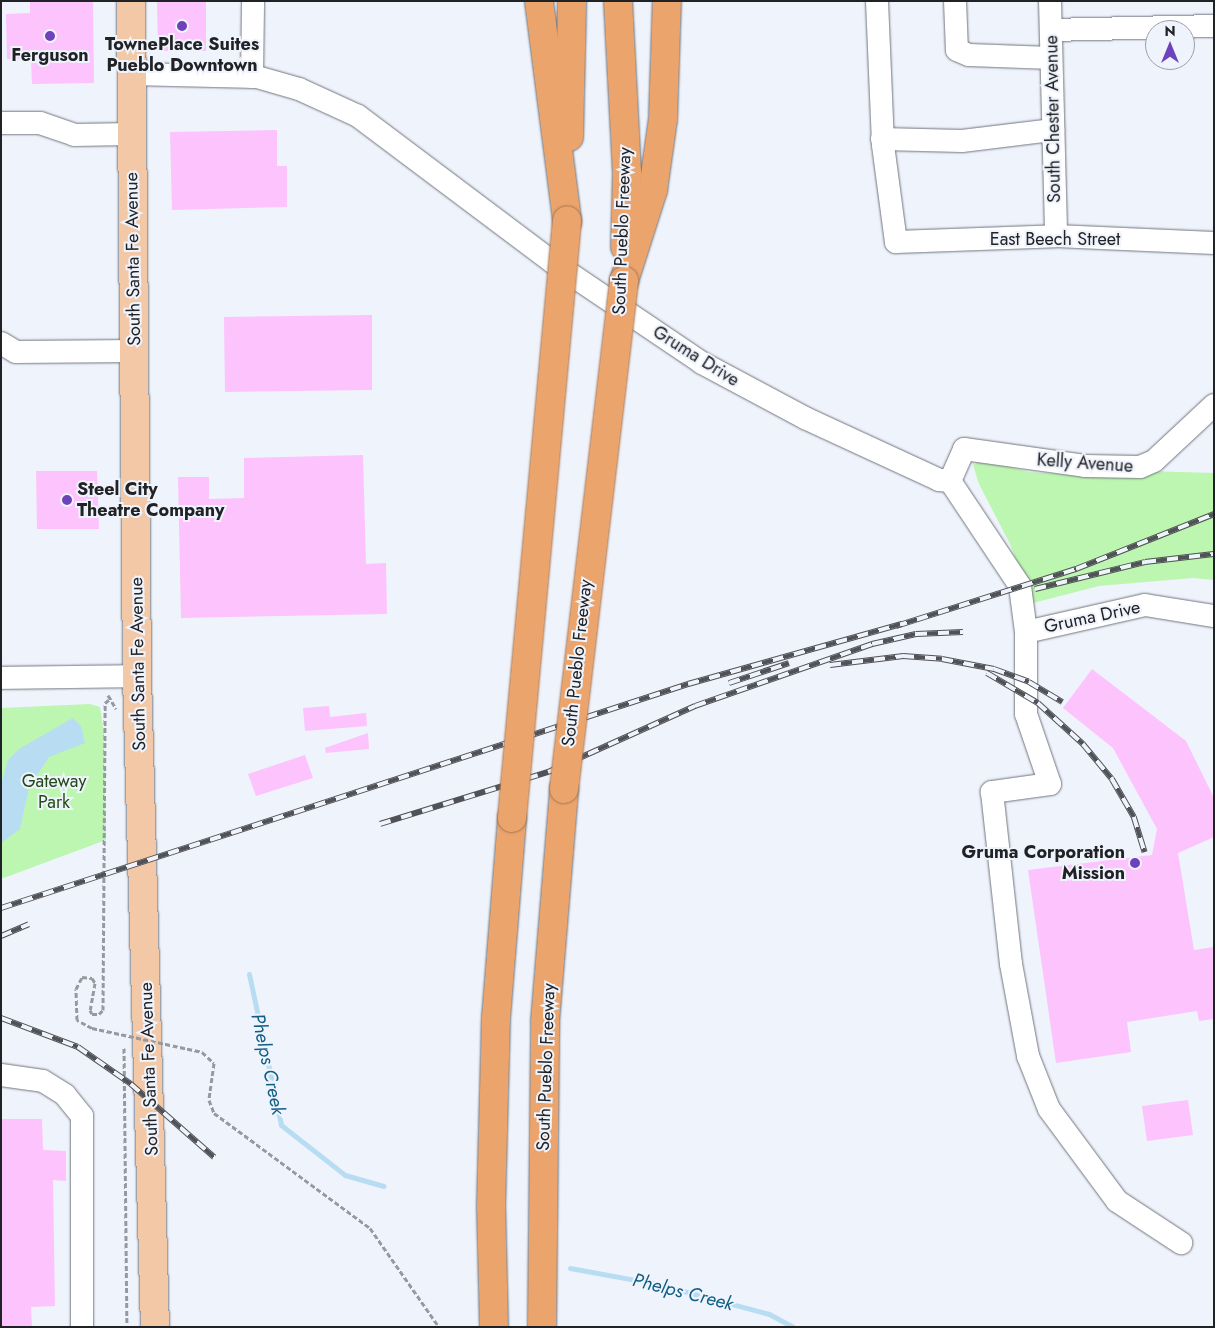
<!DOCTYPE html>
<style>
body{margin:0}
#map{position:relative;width:1215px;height:1328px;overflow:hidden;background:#eff3fc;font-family:Jost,sans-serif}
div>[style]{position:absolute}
.green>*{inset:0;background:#bdf6b1}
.water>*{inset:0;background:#b8dcf2}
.stream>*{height:5px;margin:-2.5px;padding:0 2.5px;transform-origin:2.5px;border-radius:2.5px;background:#b8dcf2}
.building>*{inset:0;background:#fdc3fc}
.path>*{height:3px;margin-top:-1.5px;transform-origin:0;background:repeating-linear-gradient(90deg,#9799a0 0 5px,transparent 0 7.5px)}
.roads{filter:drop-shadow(0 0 1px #71757d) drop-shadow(0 0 1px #71757d)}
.minor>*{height:22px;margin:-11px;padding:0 11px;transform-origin:11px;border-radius:11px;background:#fff}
.major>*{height:28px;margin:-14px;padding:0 14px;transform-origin:14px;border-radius:14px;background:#f3c8a7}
.highway>*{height:28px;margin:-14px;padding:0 14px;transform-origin:14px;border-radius:14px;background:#eba46c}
.rail>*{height:5.5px;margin-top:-2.75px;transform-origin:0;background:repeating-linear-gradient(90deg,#eff3fc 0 11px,#515257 0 22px);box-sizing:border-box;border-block:1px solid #515257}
.path-bridge>*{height:3px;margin-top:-1.5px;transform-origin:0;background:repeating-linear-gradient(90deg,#9799a0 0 5px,transparent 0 7.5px)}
.bridges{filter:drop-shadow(0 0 1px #a47653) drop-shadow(0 0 1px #a47653)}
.highway-bridge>*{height:28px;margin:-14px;padding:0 14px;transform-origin:14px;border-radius:14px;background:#eba46c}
.dots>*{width:14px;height:14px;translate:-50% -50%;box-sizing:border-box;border:2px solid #eff3fc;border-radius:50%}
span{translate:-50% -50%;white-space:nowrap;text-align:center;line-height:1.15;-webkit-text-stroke:4px #eff3fc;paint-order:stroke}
.poi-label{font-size:18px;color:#212225;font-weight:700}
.left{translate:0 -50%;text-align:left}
.right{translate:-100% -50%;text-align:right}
.street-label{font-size:18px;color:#212225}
.park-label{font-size:18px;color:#214a17}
.water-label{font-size:19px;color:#105e83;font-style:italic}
.frame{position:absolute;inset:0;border:2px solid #212225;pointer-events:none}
.north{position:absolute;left:1145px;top:20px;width:50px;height:50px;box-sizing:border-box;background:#eff3fc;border:1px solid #9d9fa6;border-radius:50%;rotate:0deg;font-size:14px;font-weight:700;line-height:20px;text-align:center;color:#212225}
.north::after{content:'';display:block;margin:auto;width:18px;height:22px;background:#6e42ba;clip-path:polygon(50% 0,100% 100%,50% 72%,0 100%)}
</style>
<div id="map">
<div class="green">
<div style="clip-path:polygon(983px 459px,1029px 472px,1119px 478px,1148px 471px,1214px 473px,1214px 580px,1193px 578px,1099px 586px,1033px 603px,1010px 544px,979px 484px,973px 465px)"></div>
<div style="clip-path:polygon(90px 704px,100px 707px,104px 733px,106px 840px,1px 879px,1px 708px)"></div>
</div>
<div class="water">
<div style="clip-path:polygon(73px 718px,81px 726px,85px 743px,49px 757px,29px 788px,20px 829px,1px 843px,1px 784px,8px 760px,19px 749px)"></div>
</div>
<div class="stream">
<div style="left:249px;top:974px;width:154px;rotate:78deg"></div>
<div style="left:281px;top:1125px;width:81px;rotate:38deg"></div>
<div style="left:345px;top:1175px;width:40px;rotate:16deg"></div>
<div style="left:570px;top:1268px;width:88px;rotate:10.4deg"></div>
<div style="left:657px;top:1284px;width:116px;rotate:15deg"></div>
<div style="left:769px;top:1314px;width:27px;rotate:28deg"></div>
</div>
<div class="building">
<div style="clip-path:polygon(30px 1px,93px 1px,94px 83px,32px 84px,31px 59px,7px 59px,6px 14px,30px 13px)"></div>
<div style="clip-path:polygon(157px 1px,206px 1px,206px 51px,158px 51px)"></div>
<div style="clip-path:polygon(277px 130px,277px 166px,287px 166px,287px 207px,172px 210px,170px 132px)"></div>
<div style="clip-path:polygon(372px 315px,372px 390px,225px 392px,224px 317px)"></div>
<div style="clip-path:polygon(363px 455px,366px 564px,386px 563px,387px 614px,181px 618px,178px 477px,209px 477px,209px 499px,244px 498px,244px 458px)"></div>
<div style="clip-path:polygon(36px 471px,97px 471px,99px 529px,37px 529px)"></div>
<div style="clip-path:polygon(1092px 669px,1186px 741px,1214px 798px,1214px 837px,1178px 853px,1194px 950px,1214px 947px,1214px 1019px,1199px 1021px,1197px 1011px,1127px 1022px,1131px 1052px,1056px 1063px,1028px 870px,1152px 855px,1157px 829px,1113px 748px,1063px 708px)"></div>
<div style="clip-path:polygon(329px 706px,330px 717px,366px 713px,367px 726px,305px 731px,303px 708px)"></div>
<div style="clip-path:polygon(368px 733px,369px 749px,326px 753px,325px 748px)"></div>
<div style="clip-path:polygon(305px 755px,313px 778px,256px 796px,248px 774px)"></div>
<div style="clip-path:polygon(1188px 1100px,1193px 1135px,1147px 1141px,1142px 1106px)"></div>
<div style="clip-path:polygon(1px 1119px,42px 1119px,43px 1150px,66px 1151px,66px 1181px,53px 1180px,55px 1306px,31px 1307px,32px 1327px,1px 1327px)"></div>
</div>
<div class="path">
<div style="left:108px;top:695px;width:16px;rotate:60deg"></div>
<div style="left:92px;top:1028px;width:17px;rotate:-152deg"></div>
<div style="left:77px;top:1020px;width:31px;rotate:-92deg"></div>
<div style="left:76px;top:989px;width:13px;rotate:-63deg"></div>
<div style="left:82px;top:977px;width:10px;rotate:6deg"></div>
<div style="left:92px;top:978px;width:6px;rotate:59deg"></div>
<div style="left:95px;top:983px;width:27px;rotate:100deg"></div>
<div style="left:90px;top:1010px;width:4px;rotate:63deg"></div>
<div style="left:92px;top:1014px;width:7px"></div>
<div style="left:99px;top:1014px;width:6px;rotate:-45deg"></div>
<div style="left:103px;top:1010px;width:307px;rotate:-89.6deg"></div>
<div style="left:105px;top:703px;width:8px;rotate:-40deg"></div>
<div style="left:124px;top:1048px;width:279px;rotate:89.4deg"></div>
<div style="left:202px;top:1052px;width:16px;rotate:43deg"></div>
<div style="left:214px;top:1063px;width:37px;rotate:98deg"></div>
<div style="left:209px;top:1100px;width:14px;rotate:69deg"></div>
<div style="left:214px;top:1113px;width:194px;rotate:36.4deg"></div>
<div style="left:370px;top:1228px;width:121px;rotate:55.1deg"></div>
</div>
<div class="roads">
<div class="minor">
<div style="left:877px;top:1px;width:144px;rotate:87.6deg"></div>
<div style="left:883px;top:145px;width:98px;rotate:82.4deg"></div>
<div style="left:896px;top:242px;width:160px;rotate:-2.1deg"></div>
<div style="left:1056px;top:236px;width:158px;rotate:2.5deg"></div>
<div style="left:955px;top:1px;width:49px;rotate:87.7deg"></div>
<div style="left:957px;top:50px;width:13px;rotate:23deg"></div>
<div style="left:969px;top:55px;width:82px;rotate:2.1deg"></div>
<div style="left:1050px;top:1px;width:235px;rotate:88.5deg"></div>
<div style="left:1051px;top:30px;width:163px;rotate:-1.4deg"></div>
<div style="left:131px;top:74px;width:126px;rotate:1.4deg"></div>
<div style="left:257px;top:77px;width:44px;rotate:15.9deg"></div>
<div style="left:299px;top:89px;width:65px;rotate:24.6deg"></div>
<div style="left:358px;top:116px;width:245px;rotate:36.9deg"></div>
<div style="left:554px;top:263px;width:179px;rotate:34deg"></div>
<div style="left:702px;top:363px;width:117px;rotate:28.1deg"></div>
<div style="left:805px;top:418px;width:148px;rotate:24.8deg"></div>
<div style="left:939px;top:480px;width:11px;rotate:5deg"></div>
<div style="left:252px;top:77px;width:76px;rotate:-89.2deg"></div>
<div style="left:1px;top:123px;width:39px"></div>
<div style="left:40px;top:123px;width:36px;rotate:19deg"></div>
<div style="left:74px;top:135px;width:58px;rotate:-1deg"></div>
<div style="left:882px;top:139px;width:80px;rotate:1.4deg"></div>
<div style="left:962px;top:141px;width:92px;rotate:-6.9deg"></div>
<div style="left:1px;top:343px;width:17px;rotate:31deg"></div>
<div style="left:16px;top:352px;width:119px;rotate:-0.5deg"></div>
<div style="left:950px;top:481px;width:126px;rotate:56.3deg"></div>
<div style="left:1020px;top:586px;width:46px;rotate:82.6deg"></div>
<div style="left:1026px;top:632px;width:82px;rotate:90deg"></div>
<div style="left:1026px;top:714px;width:74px;rotate:71.1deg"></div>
<div style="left:1050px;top:784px;width:59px;rotate:172.1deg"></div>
<div style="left:992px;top:792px;width:173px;rotate:83.7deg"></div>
<div style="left:1011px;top:964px;width:94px;rotate:79.5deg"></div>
<div style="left:1028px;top:1056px;width:57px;rotate:68.4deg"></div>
<div style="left:1049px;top:1109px;width:114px;rotate:53.5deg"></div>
<div style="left:1117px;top:1201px;width:77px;rotate:33.3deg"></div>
<div style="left:950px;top:481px;width:35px;rotate:-66deg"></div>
<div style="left:964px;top:449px;width:122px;rotate:8deg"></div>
<div style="left:1085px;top:466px;width:55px;rotate:1deg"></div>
<div style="left:1140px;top:467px;width:15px;rotate:-23deg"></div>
<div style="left:1154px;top:461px;width:82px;rotate:-43deg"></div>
<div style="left:1026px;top:632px;width:122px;rotate:-12.8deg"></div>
<div style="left:1145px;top:605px;width:70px;rotate:9.1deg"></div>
<div style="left:1px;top:678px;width:136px;rotate:-0.8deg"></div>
<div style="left:1px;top:1075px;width:42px;rotate:8.1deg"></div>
<div style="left:43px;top:1081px;width:26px;rotate:32deg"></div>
<div style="left:65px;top:1095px;width:27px;rotate:51deg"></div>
<div style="left:82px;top:1116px;width:211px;rotate:90deg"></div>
</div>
<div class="major">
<div style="left:131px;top:1px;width:675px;rotate:89.49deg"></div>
<div style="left:137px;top:676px;width:651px;rotate:88.42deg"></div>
</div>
<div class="highway">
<div style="left:539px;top:1px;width:222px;rotate:82.7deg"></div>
<div style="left:618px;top:1px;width:172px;rotate:87deg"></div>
<div style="left:627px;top:173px;width:74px;rotate:91.5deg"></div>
<div style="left:569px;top:137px;width:136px;rotate:-88.7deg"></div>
<div style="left:624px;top:281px;width:96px;rotate:-72.3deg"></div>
<div style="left:653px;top:190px;width:72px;rotate:-82deg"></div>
<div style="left:663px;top:119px;width:118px;rotate:-88.1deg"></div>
<div style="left:494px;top:1327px;width:120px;rotate:-91.4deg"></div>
<div style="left:491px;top:1207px;width:189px;rotate:-88.5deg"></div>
<div style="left:496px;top:1018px;width:201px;rotate:-85.4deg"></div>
<div style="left:542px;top:1327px;width:305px;rotate:-89.4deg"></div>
<div style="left:545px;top:1022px;width:234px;rotate:-85.3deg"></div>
</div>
</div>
<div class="rail">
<div style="left:1035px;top:589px;width:113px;rotate:-13.8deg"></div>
<div style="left:1145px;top:562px;width:69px;rotate:-6.6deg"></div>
<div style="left:896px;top:626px;width:189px;rotate:-17.6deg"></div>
<div style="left:1076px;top:569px;width:149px;rotate:-21.7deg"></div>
<div style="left:830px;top:665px;width:74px;rotate:-7deg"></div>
<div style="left:903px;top:656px;width:39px;rotate:4deg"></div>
<div style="left:942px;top:659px;width:53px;rotate:10.9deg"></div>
<div style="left:994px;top:669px;width:37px;rotate:20deg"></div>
<div style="left:1029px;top:682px;width:39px;rotate:31deg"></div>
<div style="left:987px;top:673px;width:59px;rotate:30.5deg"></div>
<div style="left:1038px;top:703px;width:61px;rotate:42.3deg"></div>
<div style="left:1083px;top:744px;width:45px;rotate:50.4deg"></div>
<div style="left:1112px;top:779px;width:44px;rotate:59.9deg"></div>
<div style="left:1134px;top:817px;width:37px;rotate:73deg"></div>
<div style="left:729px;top:683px;width:63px;rotate:-18.4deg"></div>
<div style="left:380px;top:824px;width:176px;rotate:-17.2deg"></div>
<div style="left:548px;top:772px;width:161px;rotate:-24.2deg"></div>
<div style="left:695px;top:706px;width:188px;rotate:-19.3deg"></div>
<div style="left:872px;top:644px;width:45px;rotate:-12.8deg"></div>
<div style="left:916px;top:634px;width:47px;rotate:-2.4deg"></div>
<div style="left:1px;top:908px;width:723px;rotate:-18.06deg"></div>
<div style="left:688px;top:684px;width:222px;rotate:-15.7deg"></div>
<div style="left:1px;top:936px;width:30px;rotate:-23deg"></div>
<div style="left:1px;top:1018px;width:82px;rotate:20.6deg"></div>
<div style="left:78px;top:1047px;width:65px;rotate:34.9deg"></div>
<div style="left:131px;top:1084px;width:111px;rotate:41.3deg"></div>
</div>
<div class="path-bridge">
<div style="left:92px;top:1028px;width:113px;rotate:12.3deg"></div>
</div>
<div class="bridges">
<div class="highway-bridge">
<div style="left:564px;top:789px;width:512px;rotate:-83.26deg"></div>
<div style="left:512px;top:818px;width:600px;rotate:-84.74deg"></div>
</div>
</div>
<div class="dots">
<div style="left:182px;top:26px;background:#6e42ba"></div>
<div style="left:50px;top:36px;background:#6e42ba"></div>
<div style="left:67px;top:500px;background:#6e42ba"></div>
<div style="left:1135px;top:863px;background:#6e42ba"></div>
</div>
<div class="poi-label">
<span style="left:182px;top:55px">TownePlace Suites<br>Pueblo Downtown</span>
<span style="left:50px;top:55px">Ferguson</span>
<span class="left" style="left:77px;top:500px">Steel City<br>Theatre Company</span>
<span class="right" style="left:1125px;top:863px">Gruma Corporation<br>Mission</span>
</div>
<div class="street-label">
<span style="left:1053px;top:119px;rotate:-91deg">South Chester Avenue</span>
<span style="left:622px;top:231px;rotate:-88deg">South Pueblo Freeway</span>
<span style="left:1055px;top:239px">East Beech Street</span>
<span style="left:133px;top:259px;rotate:-91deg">South Santa Fe Avenue</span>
<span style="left:696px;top:356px;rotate:32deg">Gruma Drive</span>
<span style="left:1085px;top:463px;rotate:4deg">Kelly Avenue</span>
<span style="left:1092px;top:617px;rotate:-12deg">Gruma Drive</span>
<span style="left:577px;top:663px;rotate:-84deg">South Pueblo Freeway</span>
<span style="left:138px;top:664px;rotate:-91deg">South Santa Fe Avenue</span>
<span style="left:546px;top:1067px;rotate:-88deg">South Pueblo Freeway</span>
<span style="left:149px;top:1069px;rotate:-92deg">South Santa Fe Avenue</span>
</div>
<div class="park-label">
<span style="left:54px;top:792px">Gateway<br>Park</span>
</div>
<div class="water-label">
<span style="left:268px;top:1064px;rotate:78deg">Phelps Creek</span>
<span style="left:683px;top:1292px;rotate:14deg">Phelps Creek</span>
</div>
<div class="frame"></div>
<div class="north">N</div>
</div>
